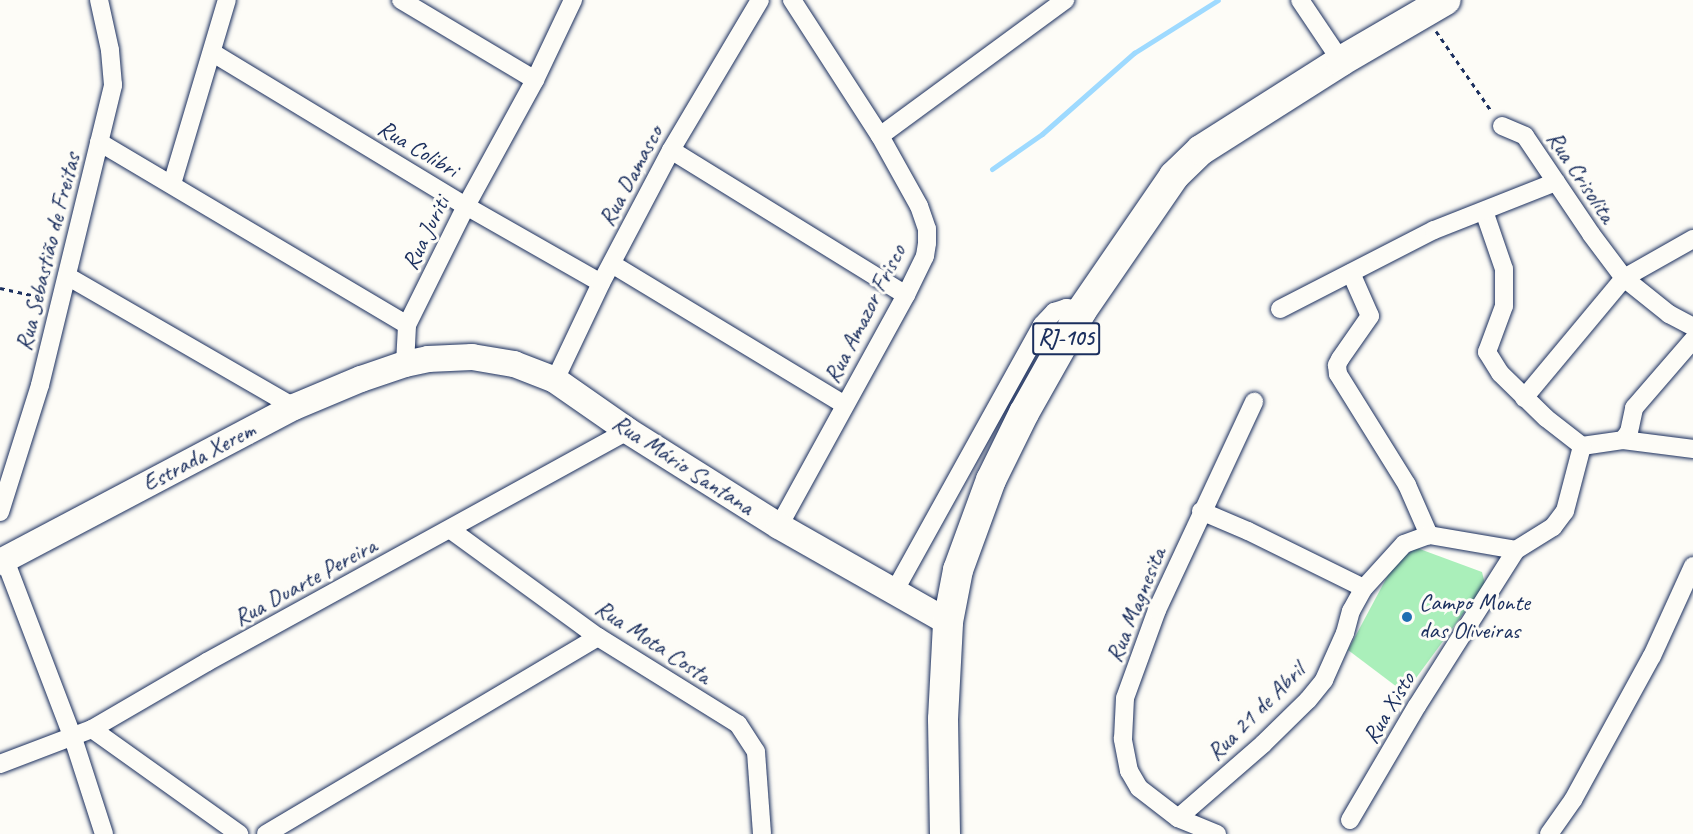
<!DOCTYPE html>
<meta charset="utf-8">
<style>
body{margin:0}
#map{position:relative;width:1693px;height:834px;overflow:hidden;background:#fdfcf7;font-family:Caveat,sans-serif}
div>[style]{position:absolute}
.green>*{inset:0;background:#aaefba}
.stream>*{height:5px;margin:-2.5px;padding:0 2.5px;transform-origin:2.5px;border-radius:2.5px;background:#9edaff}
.path>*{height:3px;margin-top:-1.5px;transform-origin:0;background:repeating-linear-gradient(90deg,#1b2f5e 0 4.5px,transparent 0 9px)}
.roads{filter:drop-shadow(0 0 2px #1b2f5e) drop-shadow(0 0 2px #1b2f5e)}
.street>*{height:18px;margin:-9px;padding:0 9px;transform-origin:9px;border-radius:9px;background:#fdfcf7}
.secondary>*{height:26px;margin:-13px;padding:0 13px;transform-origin:13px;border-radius:13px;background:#fdfcf7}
.primary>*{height:30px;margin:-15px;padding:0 15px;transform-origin:15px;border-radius:15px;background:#fdfcf7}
.dots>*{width:16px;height:16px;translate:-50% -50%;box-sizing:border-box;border:3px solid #fdfcf7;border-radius:50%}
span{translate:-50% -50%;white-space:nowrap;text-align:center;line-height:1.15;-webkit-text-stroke:6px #fdfcf7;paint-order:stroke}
.shield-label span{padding:2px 4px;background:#fdfcf7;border:2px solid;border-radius:4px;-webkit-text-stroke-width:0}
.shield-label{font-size:22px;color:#1b2f5e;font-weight:700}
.street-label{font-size:24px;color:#1b2f5e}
.poi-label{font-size:24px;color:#1b2f5e}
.left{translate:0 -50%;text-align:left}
</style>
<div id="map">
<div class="green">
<div style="clip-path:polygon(1417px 548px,1482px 572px,1485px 584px,1405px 693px,1348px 650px,1395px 562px)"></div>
</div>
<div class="stream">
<div style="left:992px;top:169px;width:61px;rotate:-35deg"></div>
<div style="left:1042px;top:134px;width:123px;rotate:-41.4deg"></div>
<div style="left:1134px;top:53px;width:99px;rotate:-32.2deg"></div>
</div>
<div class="path">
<div style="left:1436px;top:31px;width:98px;rotate:55.3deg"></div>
<div style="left:0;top:288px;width:46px;rotate:12.5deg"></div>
</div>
<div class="roads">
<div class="street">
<div style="left:401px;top:0;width:156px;rotate:30.8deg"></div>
<div style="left:1300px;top:0;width:73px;rotate:56.1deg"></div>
<div style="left:213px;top:53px;width:296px;rotate:31.2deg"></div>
<div style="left:466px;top:206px;width:155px;rotate:29.7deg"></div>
<div style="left:1502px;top:126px;width:25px;rotate:23deg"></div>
<div style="left:1525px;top:136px;width:118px;rotate:56deg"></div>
<div style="left:1591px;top:234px;width:55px;rotate:53.1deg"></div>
<div style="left:1624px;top:278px;width:58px;rotate:38.7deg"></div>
<div style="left:1669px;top:314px;width:27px;rotate:28deg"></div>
<div style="left:880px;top:136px;width:230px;rotate:-36.3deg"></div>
<div style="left:99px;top:142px;width:358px;rotate:30.7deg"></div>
<div style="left:671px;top:150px;width:276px;rotate:31.7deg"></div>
<div style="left:172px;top:184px;width:192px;rotate:-73.4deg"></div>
<div style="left:1484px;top:211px;width:61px;rotate:71deg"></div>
<div style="left:1504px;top:269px;width:37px;rotate:90deg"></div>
<div style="left:1504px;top:306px;width:49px;rotate:110.3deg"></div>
<div style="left:1487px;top:352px;width:25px;rotate:58deg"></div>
<div style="left:1500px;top:373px;width:64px;rotate:44.4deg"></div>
<div style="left:1546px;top:418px;width:46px;rotate:37.9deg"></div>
<div style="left:1582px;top:446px;width:41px;rotate:-8.3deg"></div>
<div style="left:1623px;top:440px;width:71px;rotate:7.3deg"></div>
<div style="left:612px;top:264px;width:272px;rotate:31.2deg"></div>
<div style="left:1351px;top:273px;width:47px;rotate:66.2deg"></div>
<div style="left:1370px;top:316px;width:52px;rotate:124.9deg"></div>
<div style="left:1340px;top:359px;width:7px;rotate:117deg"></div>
<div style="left:1337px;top:365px;width:9px;rotate:84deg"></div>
<div style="left:1338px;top:374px;width:131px;rotate:58.1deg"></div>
<div style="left:1407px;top:485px;width:55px;rotate:66.3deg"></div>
<div style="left:67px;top:276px;width:262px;rotate:30deg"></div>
<div style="left:1280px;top:309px;width:173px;rotate:-27.2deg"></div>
<div style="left:1434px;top:230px;width:131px;rotate:-21.5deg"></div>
<div style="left:405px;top:364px;width:39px;rotate:-87deg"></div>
<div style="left:407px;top:325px;width:133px;rotate:-63.6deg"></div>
<div style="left:466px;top:206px;width:144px;rotate:-61.3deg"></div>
<div style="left:535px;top:80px;width:89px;rotate:-64.6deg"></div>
<div style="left:555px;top:380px;width:107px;rotate:-64.6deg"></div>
<div style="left:601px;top:283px;width:150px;rotate:-62.2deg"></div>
<div style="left:671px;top:150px;width:174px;rotate:-59.3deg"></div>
<div style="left:1524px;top:398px;width:156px;rotate:-50.2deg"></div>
<div style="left:1624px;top:278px;width:79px;rotate:-29.5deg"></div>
<div style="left:1623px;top:440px;width:10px;rotate:-53deg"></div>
<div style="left:1629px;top:432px;width:25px;rotate:-78deg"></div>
<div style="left:1634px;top:408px;width:90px;rotate:-49.1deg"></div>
<div style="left:1201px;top:511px;width:51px;rotate:23.1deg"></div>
<div style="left:1248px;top:531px;width:129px;rotate:26.2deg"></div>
<div style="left:0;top:512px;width:133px;rotate:-72.5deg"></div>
<div style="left:40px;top:385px;width:309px;rotate:-76.3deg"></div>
<div style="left:113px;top:85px;width:35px;rotate:-95deg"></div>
<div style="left:110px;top:50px;width:51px;rotate:-102.4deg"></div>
<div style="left:779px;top:526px;width:264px;rotate:-61.2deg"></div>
<div style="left:906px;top:295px;width:43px;rotate:-64deg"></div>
<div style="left:925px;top:256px;width:13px;rotate:-81deg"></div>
<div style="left:927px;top:243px;width:14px;rotate:-90deg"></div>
<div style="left:927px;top:229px;width:24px;rotate:-109deg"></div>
<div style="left:919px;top:206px;width:80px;rotate:-119.1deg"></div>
<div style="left:880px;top:136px;width:162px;rotate:-122.9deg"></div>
<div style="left:451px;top:530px;width:182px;rotate:36.1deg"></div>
<div style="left:598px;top:637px;width:165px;rotate:31.9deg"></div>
<div style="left:738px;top:724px;width:33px;rotate:57deg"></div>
<div style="left:756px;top:752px;width:82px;rotate:85.8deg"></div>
<div style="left:5px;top:560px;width:191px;rotate:69.1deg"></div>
<div style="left:73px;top:738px;width:101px;rotate:72.1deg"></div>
<div style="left:894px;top:592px;width:305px;rotate:-61deg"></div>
<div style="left:1042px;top:325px;width:18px;rotate:-47deg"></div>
<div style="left:1054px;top:312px;width:13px;rotate:-18deg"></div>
<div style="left:1066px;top:308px;width:16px;rotate:7deg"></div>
<div style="left:92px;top:729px;width:181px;rotate:35.5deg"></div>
<div style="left:0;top:764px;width:98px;rotate:-20.8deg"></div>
<div style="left:92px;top:729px;width:133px;rotate:-30.2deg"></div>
<div style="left:207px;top:662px;width:480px;rotate:-28.8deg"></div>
<div style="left:1178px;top:818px;width:113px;rotate:-41deg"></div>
<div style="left:1263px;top:744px;width:63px;rotate:-44.4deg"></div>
<div style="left:1308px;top:700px;width:26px;rotate:-51deg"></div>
<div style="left:1324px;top:680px;width:51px;rotate:-65.9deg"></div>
<div style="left:1345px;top:633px;width:23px;rotate:-75deg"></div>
<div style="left:1351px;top:611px;width:26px;rotate:-61deg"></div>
<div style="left:1364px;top:588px;width:59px;rotate:-47.7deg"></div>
<div style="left:1404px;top:544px;width:27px;rotate:-20deg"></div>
<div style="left:1429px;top:535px;width:88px;rotate:9.8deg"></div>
<div style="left:1350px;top:820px;width:132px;rotate:-59.6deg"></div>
<div style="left:1417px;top:706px;width:185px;rotate:-57.6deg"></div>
<div style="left:1516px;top:550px;width:44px;rotate:-31.9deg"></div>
<div style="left:1553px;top:527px;width:20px;rotate:-53deg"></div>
<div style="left:1565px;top:511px;width:67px;rotate:-75.3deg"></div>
<div style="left:266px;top:834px;width:386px;rotate:-30.7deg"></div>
<div style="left:1217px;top:834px;width:42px;rotate:-157.7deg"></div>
<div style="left:1178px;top:818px;width:49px;rotate:-142.4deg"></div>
<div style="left:1139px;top:788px;width:20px;rotate:-120deg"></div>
<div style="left:1129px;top:771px;width:33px;rotate:-101deg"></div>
<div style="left:1123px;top:739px;width:41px;rotate:-87.2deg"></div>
<div style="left:1125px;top:698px;width:94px;rotate:-70deg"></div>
<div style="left:1157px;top:610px;width:230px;rotate:-65deg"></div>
<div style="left:1549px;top:834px;width:42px;rotate:-54.8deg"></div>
<div style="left:1573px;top:800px;width:164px;rotate:-61.3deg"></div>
<div style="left:1652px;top:656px;width:99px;rotate:-65.5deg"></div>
</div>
<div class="secondary">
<div style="left:0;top:562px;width:332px;rotate:-27.8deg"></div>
<div style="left:294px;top:407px;width:73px;rotate:-22.7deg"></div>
<div style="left:361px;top:379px;width:46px;rotate:-18.8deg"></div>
<div style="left:405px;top:364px;width:24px;rotate:-12deg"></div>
<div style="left:428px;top:359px;width:44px;rotate:-2.6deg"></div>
<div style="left:472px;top:357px;width:43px;rotate:9.5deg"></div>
<div style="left:514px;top:364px;width:44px;rotate:21.3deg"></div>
<div style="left:555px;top:380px;width:89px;rotate:34.9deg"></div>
<div style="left:628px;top:431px;width:178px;rotate:32.2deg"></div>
<div style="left:779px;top:526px;width:194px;rotate:29.6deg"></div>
</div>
<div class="primary">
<div style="left:945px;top:834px;width:115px;rotate:-91deg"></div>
<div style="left:943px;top:719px;width:97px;rotate:-87deg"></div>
<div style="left:948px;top:622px;width:53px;rotate:-79.1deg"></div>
<div style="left:958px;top:570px;width:96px;rotate:-69.9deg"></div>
<div style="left:991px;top:480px;width:75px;rotate:-63.8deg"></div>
<div style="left:1024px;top:413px;width:118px;rotate:-60.6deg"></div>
<div style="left:1082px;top:310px;width:163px;rotate:-55.5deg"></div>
<div style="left:1174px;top:176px;width:37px;rotate:-44deg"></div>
<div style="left:1201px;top:150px;width:166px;rotate:-32.4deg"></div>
<div style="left:1341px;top:61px;width:121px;rotate:-30.2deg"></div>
</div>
</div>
<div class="dots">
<div style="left:1407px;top:617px;background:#1f6fb2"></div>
</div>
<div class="shield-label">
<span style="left:1066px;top:339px">RJ-105</span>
</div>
<div class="street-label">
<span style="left:418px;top:149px;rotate:31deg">Rua Colibri</span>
<span style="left:631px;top:176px;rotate:-62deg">Rua Damasco</span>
<span style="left:1581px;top:177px;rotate:56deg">Rua Crisolita</span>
<span style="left:426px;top:233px;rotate:-64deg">Rua Juriti</span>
<span style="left:48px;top:252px;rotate:-76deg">Rua Sebastião de Freitas</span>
<span style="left:865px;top:314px;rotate:-63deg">Rua Amazor Frisco</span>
<span style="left:199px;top:457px;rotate:-28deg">Estrada Xerem</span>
<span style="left:683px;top:465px;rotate:33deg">Rua Mário Santana</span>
<span style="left:305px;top:582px;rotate:-29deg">Rua Duarte Pereira</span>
<span style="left:1136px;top:605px;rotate:-68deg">Rua Magnesita</span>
<span style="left:653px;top:642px;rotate:33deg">Rua Mota Costa</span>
<span style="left:1389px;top:708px;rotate:-59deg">Rua Xisto</span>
<span style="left:1256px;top:712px;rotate:-45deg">Rua 21 de Abril</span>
</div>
<div class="poi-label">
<span class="left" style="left:1419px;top:617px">Campo Monte<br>das Oliveiras</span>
</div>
</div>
